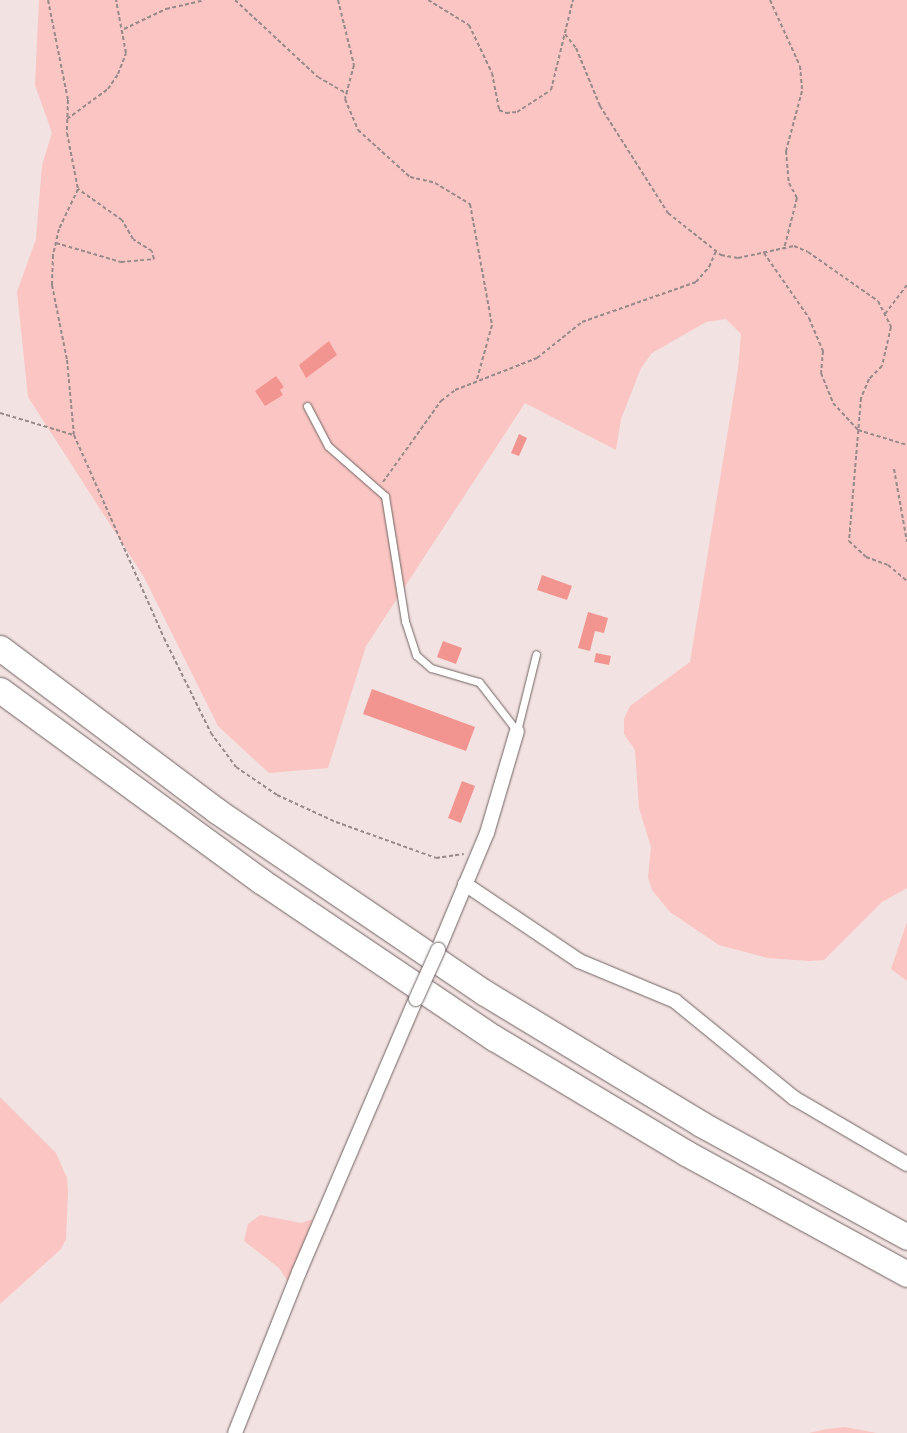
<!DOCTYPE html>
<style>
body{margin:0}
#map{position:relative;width:907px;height:1433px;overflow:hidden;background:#f2e2e1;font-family:Spectral,serif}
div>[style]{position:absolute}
.green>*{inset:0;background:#fac5c2}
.building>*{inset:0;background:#f29591}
.path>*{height:2px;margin-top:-1px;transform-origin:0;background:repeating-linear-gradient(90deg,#968a8a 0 4px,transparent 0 6.5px)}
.roads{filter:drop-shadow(0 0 1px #706362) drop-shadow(0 0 1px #706362)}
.service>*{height:7px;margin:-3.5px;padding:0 3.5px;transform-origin:3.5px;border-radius:3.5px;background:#fff}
.minor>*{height:14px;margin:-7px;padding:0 7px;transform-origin:7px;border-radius:7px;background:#fff}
.motorway>*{height:25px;margin:-12.5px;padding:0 12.5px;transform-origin:12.5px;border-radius:12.5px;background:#fff}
.bridges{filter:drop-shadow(0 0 1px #706362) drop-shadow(0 0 1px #706362)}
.minor-bridge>*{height:14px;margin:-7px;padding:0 7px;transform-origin:7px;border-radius:7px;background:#fff}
span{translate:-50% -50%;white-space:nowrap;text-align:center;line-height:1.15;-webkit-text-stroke:4.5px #f2e2e1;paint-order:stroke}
</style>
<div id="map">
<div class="green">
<div style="clip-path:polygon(39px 0,907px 0,907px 888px,882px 902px,824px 960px,809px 961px,768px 958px,719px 945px,670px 912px,652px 890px,648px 877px,651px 847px,639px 808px,635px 750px,624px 734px,624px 719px,630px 706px,690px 662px,738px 369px,741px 334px,726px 319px,706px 322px,652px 353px,641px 368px,621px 419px,616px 450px,525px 403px,366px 646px,328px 768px,269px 773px,218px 726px,144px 577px,28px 397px,17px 292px,36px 239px,42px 165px,52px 133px,35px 85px)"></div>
<div style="clip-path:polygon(907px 922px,907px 981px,891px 969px)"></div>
<div style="clip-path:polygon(0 1097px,56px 1153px,67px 1178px,68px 1192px,66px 1239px,61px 1249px,0 1304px)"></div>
<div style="clip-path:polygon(260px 1215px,301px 1223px,313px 1219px,289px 1283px,279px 1268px,244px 1241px,248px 1224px)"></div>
<div style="clip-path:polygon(845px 1427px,877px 1433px,809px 1433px,827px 1429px)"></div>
</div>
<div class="building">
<div style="clip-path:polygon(329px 341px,337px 355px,306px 378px,299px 365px)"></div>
<div style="clip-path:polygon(276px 376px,284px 387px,280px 390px,283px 395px,265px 406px,255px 391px)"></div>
<div style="clip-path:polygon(519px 434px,527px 438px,519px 456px,511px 453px)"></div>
<div style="clip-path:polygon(542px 575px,572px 586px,567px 600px,537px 590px)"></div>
<div style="clip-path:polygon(588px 612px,608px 618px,604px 633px,595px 631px,590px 651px,578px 648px)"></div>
<div style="clip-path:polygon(443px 641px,462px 648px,456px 664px,437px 657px)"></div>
<div style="clip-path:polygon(596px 653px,611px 656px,609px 665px,594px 662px)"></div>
<div style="clip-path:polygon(372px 689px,475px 727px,466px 751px,363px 714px)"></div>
<div style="clip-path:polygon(462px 781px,475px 786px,461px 823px,448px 818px)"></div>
</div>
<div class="path">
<div style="left:48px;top:0;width:102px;rotate:78.7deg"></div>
<div style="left:68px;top:100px;width:33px;rotate:92deg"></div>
<div style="left:67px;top:133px;width:57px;rotate:78.9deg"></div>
<div style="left:78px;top:189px;width:44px;rotate:115.4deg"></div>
<div style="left:59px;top:229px;width:27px;rotate:103deg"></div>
<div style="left:53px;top:255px;width:30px;rotate:92deg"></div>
<div style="left:52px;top:285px;width:76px;rotate:78.7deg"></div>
<div style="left:67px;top:360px;width:75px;rotate:84.7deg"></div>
<div style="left:235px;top:0;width:113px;rotate:42.9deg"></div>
<div style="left:318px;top:77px;width:34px;rotate:30deg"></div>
<div style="left:338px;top:0;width:67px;rotate:76.2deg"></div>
<div style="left:354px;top:65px;width:35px;rotate:105deg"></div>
<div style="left:345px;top:99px;width:34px;rotate:67deg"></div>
<div style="left:358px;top:130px;width:70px;rotate:42.1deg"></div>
<div style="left:410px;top:177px;width:26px;rotate:13deg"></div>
<div style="left:435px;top:183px;width:41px;rotate:31deg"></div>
<div style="left:470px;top:204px;width:123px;rotate:79.7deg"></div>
<div style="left:492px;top:325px;width:56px;rotate:105.5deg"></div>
<div style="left:428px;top:0;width:48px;rotate:31.4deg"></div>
<div style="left:469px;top:25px;width:53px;rotate:64.4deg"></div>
<div style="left:492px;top:73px;width:38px;rotate:79deg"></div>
<div style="left:499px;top:110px;width:8px;rotate:23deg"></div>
<div style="left:506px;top:113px;width:11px;rotate:-5deg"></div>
<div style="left:517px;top:112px;width:40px;rotate:-32.9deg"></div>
<div style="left:551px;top:90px;width:93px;rotate:-76.3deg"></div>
<div style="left:770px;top:0;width:72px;rotate:65.6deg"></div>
<div style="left:800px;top:66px;width:25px;rotate:85deg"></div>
<div style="left:802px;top:91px;width:62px;rotate:104.9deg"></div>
<div style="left:786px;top:151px;width:32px;rotate:85deg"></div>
<div style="left:789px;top:183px;width:17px;rotate:62deg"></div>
<div style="left:797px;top:198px;width:53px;rotate:104.3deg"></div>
<div style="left:124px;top:29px;width:47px;rotate:-25.5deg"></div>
<div style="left:166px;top:9px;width:39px;rotate:-13deg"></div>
<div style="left:565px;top:34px;width:18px;rotate:52deg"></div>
<div style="left:576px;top:48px;width:63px;rotate:67.5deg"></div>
<div style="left:600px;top:106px;width:127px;rotate:57.6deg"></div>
<div style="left:668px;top:213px;width:68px;rotate:38.4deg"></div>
<div style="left:721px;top:255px;width:17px;rotate:10deg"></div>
<div style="left:738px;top:258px;width:57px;rotate:-12.1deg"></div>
<div style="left:794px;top:246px;width:15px;rotate:23deg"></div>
<div style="left:808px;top:252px;width:85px;rotate:35deg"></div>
<div style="left:878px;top:301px;width:29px;rotate:63deg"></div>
<div style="left:891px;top:327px;width:40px;rotate:103deg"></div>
<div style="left:882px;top:366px;width:18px;rotate:135deg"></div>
<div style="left:869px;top:379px;width:21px;rotate:113deg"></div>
<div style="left:861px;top:398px;width:144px;rotate:94.8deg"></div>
<div style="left:849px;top:541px;width:23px;rotate:43deg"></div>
<div style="left:866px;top:557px;width:23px;rotate:20deg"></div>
<div style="left:888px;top:565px;width:25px;rotate:40deg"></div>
<div style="left:67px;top:119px;width:51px;rotate:-36.2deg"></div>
<div style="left:108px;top:89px;width:18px;rotate:-56deg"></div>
<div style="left:118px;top:74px;width:22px;rotate:-69deg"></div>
<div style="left:126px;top:53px;width:54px;rotate:-100.7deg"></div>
<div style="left:56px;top:243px;width:68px;rotate:16.3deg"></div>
<div style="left:121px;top:262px;width:33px;rotate:-5deg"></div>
<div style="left:154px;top:259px;width:8px;rotate:-104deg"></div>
<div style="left:152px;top:251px;width:22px;rotate:-148deg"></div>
<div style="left:133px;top:239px;width:22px;rotate:-120deg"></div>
<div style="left:122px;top:220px;width:54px;rotate:-144.8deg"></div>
<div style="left:764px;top:253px;width:79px;rotate:55.3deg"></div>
<div style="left:809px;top:318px;width:36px;rotate:67deg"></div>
<div style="left:823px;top:351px;width:22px;rotate:95deg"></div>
<div style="left:821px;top:373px;width:32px;rotate:68deg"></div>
<div style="left:833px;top:403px;width:37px;rotate:47deg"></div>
<div style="left:858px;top:430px;width:51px;rotate:17deg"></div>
<div style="left:885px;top:314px;width:36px;rotate:-53deg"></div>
<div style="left:0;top:413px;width:77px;rotate:16.6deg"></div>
<div style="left:74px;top:435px;width:222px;rotate:66.1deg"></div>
<div style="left:164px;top:638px;width:106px;rotate:63.7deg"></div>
<div style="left:211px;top:733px;width:42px;rotate:53.7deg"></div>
<div style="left:236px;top:767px;width:50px;rotate:34.3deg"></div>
<div style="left:277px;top:795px;width:65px;rotate:24.6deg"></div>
<div style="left:336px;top:822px;width:106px;rotate:19.8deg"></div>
<div style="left:436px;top:858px;width:28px;rotate:-8deg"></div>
<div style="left:894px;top:469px;width:74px;rotate:79.9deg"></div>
<div style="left:383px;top:482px;width:100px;rotate:-54.4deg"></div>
<div style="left:441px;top:401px;width:18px;rotate:-38deg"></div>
<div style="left:455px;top:390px;width:88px;rotate:-21.3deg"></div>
<div style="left:537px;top:358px;width:58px;rotate:-38.7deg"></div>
<div style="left:582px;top:322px;width:121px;rotate:-19.3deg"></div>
<div style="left:696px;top:282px;width:20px;rotate:-49deg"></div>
<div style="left:709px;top:267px;width:17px;rotate:-66deg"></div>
</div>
<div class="roads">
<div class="service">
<div style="left:307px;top:406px;width:45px;rotate:62.3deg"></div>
<div style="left:328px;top:446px;width:76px;rotate:41.3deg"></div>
<div style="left:385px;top:496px;width:127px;rotate:80.9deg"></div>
<div style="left:405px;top:621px;width:36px;rotate:72deg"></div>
<div style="left:416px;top:655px;width:20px;rotate:41deg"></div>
<div style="left:431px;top:668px;width:50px;rotate:16.3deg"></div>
<div style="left:479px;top:682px;width:62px;rotate:52.2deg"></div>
<div style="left:517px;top:731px;width:79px;rotate:-76.1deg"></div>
</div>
<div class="minor">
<div style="left:465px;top:884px;width:138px;rotate:34deg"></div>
<div style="left:579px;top:961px;width:104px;rotate:22.6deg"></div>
<div style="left:675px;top:1001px;width:154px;rotate:39.2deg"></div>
<div style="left:794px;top:1098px;width:131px;rotate:30.3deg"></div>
<div style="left:438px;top:950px;width:127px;rotate:-67.3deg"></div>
<div style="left:487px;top:833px;width:106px;rotate:-73.6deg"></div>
<div style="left:235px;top:1433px;width:173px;rotate:-68.3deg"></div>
<div style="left:299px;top:1272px;width:297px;rotate:-66.8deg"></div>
</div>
<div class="motorway">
<div style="left:0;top:648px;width:271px;rotate:36.9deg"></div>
<div style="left:217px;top:811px;width:324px;rotate:34.2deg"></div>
<div style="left:485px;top:993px;width:253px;rotate:31.2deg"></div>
<div style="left:701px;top:1124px;width:235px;rotate:28.7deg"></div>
<div style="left:0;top:690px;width:323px;rotate:36.2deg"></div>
<div style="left:261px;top:881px;width:281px;rotate:34deg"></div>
<div style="left:494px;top:1038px;width:224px;rotate:30.9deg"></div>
<div style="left:686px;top:1153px;width:252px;rotate:28.7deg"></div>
</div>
</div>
<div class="bridges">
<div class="minor-bridge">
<div style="left:416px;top:999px;width:54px;rotate:-65.8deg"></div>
</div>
</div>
</div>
